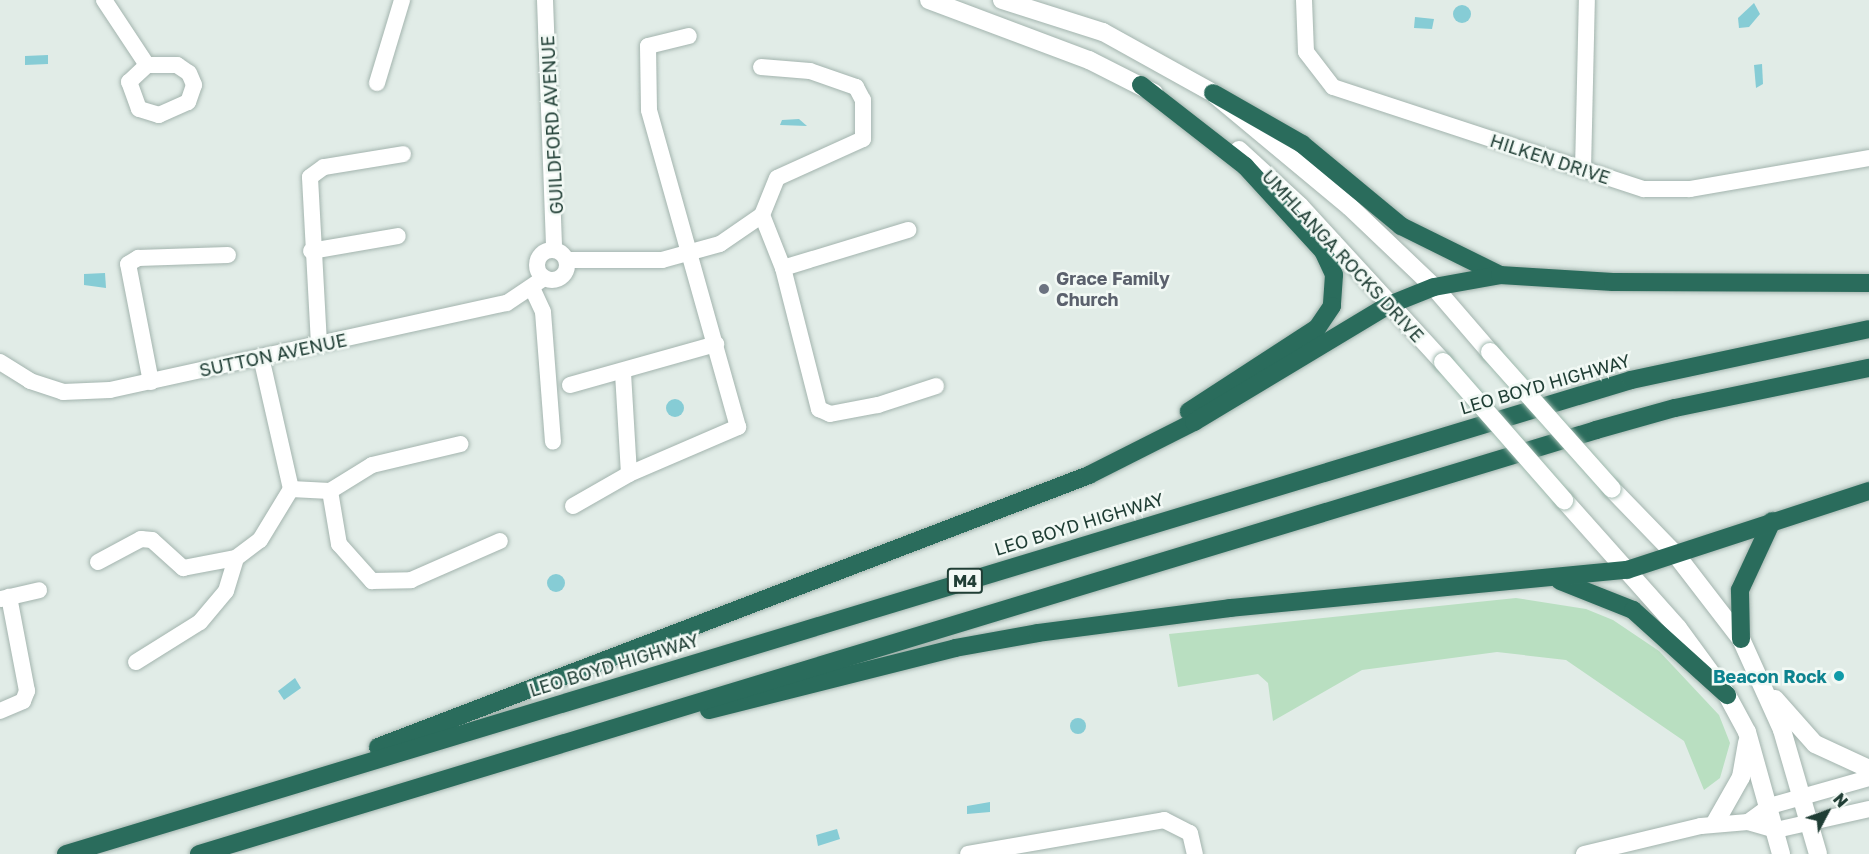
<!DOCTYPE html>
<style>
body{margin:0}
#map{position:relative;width:1869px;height:854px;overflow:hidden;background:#e1ece7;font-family:"Golos Text",sans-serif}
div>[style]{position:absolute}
.green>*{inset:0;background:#b9dfc1}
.water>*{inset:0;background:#86ccd5}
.round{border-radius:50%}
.roads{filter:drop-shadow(0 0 2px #a3b4ae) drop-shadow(0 0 2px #a3b4ae)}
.street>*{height:16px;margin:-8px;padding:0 8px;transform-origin:8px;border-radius:8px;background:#fff}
.street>.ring{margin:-8px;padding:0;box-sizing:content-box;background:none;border:16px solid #fff;border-radius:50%}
.secondary>*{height:18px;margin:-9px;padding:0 9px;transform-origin:9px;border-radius:9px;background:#fff}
.highway>*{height:18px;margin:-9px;padding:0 9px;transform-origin:9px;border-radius:9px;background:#2a6c5c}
.bridges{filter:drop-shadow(0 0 2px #9fb9ae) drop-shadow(0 0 2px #9fb9ae)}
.secondary-bridge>*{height:18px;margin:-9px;padding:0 9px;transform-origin:9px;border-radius:9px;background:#fff}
.dots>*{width:16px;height:16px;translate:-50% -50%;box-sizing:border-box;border:3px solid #f2f9f5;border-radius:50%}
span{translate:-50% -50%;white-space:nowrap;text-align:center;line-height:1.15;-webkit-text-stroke:5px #f2f9f5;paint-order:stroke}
.shield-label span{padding:2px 4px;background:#f2f9f5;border:2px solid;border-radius:4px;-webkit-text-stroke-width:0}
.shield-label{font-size:16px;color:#203e35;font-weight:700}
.street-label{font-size:18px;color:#203e35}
.worship-label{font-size:18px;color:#5b616d;font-weight:700}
.left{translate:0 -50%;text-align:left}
.culture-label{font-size:18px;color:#0d838f;font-weight:700}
.right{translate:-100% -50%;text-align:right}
.north{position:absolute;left:1797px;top:782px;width:60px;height:60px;-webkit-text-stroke:4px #f2f9f5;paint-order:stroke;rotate:49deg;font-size:16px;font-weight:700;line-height:24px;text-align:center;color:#203e35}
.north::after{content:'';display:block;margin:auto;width:21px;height:27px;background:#203e35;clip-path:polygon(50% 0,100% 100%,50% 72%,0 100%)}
</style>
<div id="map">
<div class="green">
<div style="clip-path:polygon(1516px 598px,1586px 609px,1613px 620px,1659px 651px,1719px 715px,1730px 743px,1720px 778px,1704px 790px,1684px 741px,1566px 660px,1497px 652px,1362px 670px,1273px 721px,1268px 683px,1258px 674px,1178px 687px,1169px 634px)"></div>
</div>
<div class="water">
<div style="clip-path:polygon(1754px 3px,1760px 14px,1749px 27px,1739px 28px,1738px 18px)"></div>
<div class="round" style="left:1453px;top:5px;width:18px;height:18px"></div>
<div style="clip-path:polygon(1415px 17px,1434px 19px,1432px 29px,1414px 28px)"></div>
<div style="clip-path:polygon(48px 55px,48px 64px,25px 65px,25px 56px)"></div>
<div style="clip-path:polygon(1762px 64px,1763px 84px,1756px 88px,1754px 65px)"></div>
<div style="clip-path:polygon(799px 119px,807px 126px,780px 125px,782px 120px)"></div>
<div style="clip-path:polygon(105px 273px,106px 288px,84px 285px,84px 274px)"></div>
<div class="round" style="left:666px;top:399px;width:18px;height:18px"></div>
<div class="round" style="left:547px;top:574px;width:18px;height:18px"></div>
<div style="clip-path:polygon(295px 678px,301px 688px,284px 700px,278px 691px)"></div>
<div class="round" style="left:1070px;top:718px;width:16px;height:16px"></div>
<div style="clip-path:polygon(990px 802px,990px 812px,967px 814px,967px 806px)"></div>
<div style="clip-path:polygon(837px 829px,840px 839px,818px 846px,816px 835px)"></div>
</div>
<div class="roads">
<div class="street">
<div style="left:104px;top:0;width:78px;rotate:56.5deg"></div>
<div style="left:545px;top:0;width:249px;rotate:87.9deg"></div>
<div style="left:1304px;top:0;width:52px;rotate:87.8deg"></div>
<div style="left:1306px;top:52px;width:44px;rotate:52.4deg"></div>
<div style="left:1333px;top:87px;width:327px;rotate:18.2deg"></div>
<div style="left:1644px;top:189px;width:46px"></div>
<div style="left:1690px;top:189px;width:182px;rotate:-9.8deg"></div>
<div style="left:147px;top:65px;width:30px"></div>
<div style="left:177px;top:65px;width:14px;rotate:34deg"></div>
<div style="left:189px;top:73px;width:13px;rotate:67deg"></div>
<div style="left:194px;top:85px;width:18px;rotate:109deg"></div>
<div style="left:188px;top:102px;width:32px;rotate:156deg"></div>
<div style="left:159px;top:115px;width:21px;rotate:-163deg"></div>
<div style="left:139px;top:109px;width:29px;rotate:-110deg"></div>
<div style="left:129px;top:82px;width:25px;rotate:-43deg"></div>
<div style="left:761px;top:67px;width:49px;rotate:4.7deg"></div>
<div style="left:810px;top:71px;width:49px;rotate:19.2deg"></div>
<div style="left:856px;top:87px;width:15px;rotate:62deg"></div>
<div style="left:863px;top:100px;width:39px;rotate:90deg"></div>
<div style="left:863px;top:139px;width:94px;rotate:155.6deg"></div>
<div style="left:777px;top:178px;width:40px;rotate:112deg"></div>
<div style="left:762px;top:215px;width:57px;rotate:68.4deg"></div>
<div style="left:783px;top:268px;width:146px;rotate:75.7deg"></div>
<div style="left:819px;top:409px;width:12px;rotate:24deg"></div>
<div style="left:830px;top:414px;width:49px;rotate:-10.6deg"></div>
<div style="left:878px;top:405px;width:61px;rotate:-18.1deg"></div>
<div style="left:377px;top:83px;width:87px;rotate:-73.2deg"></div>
<div style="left:1583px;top:170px;width:170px;rotate:-88.7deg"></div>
<div class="ring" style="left:537px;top:250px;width:14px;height:14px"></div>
<div style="left:311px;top:251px;width:88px;rotate:-9.8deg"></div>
<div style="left:567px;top:260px;width:95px"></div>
<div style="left:662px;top:260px;width:60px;rotate:-15.4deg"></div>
<div style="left:720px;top:244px;width:51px;rotate:-34.6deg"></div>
<div style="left:783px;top:268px;width:131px;rotate:-16.9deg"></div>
<div style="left:532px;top:288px;width:26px;rotate:65deg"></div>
<div style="left:543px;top:312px;width:130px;rotate:85.6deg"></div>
<div style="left:319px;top:344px;width:167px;rotate:-93.1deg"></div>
<div style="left:310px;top:177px;width:17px;rotate:-36deg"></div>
<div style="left:324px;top:167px;width:80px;rotate:-9.3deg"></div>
<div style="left:0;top:362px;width:36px;rotate:32deg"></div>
<div style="left:30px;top:381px;width:35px;rotate:18deg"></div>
<div style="left:63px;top:392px;width:47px;rotate:-2.4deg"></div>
<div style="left:110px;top:390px;width:406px;rotate:-12.4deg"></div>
<div style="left:507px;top:303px;width:45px;rotate:-34deg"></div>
<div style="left:623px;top:373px;width:101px;rotate:86.6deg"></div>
<div style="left:151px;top:382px;width:120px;rotate:-101deg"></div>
<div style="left:128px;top:264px;width:12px;rotate:-31deg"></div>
<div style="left:138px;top:258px;width:90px;rotate:-1.9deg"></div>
<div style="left:570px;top:385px;width:152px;rotate:-15.7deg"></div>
<div style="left:291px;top:489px;width:39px;rotate:3deg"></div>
<div style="left:330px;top:491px;width:49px;rotate:-31.8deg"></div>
<div style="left:372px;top:465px;width:91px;rotate:-13.3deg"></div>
<div style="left:330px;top:491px;width:54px;rotate:80.4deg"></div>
<div style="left:339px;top:544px;width:50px;rotate:48.3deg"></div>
<div style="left:372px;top:581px;width:39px;rotate:-1deg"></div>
<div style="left:411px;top:580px;width:97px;rotate:-23.7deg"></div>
<div style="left:573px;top:506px;width:64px;rotate:-29.7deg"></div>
<div style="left:629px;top:474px;width:119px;rotate:-23.3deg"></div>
<div style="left:738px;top:427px;width:329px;rotate:-105.7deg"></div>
<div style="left:649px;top:110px;width:64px;rotate:-90.9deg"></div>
<div style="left:648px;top:46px;width:42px;rotate:-13.7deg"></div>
<div style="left:98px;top:562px;width:49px;rotate:-28.1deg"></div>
<div style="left:141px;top:539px;width:11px;rotate:5deg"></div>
<div style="left:152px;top:540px;width:42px;rotate:42.1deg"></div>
<div style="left:183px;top:568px;width:54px;rotate:-10.7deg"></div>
<div style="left:236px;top:558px;width:30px;rotate:-37deg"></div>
<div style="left:260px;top:540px;width:60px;rotate:-58.7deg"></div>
<div style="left:291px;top:489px;width:135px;rotate:-102.8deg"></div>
<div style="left:1px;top:599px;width:39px;rotate:-13deg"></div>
<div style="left:136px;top:662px;width:75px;rotate:-32deg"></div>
<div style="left:200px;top:622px;width:40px;rotate:-50deg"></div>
<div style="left:226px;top:591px;width:34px;rotate:-73deg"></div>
<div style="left:0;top:711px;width:25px;rotate:-23deg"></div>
<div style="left:23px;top:701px;width:11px;rotate:-68deg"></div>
<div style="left:27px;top:691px;width:96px;rotate:-100.8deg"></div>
<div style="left:1869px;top:778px;width:103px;rotate:164.2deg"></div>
<div style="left:1770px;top:806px;width:27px;rotate:144deg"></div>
<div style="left:1748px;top:822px;width:29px;rotate:16deg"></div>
<div style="left:1776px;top:830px;width:95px;rotate:-12.7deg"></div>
<div style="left:968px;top:854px;width:199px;rotate:-9.8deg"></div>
<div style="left:1164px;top:820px;width:29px;rotate:27deg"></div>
<div style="left:1190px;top:833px;width:22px;rotate:77deg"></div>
<div style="left:1584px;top:854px;width:120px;rotate:-13.5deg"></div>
<div style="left:1701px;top:826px;width:47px;rotate:-4.9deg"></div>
</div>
<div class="secondary">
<div style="left:929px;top:0;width:171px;rotate:20.6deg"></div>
<div style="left:1089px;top:60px;width:73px;rotate:26.9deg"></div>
<div style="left:1002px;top:0;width:106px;rotate:17.6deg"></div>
<div style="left:1103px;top:32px;width:126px;rotate:29deg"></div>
<div style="left:1213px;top:93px;width:178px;rotate:39.8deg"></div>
<div style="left:1350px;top:207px;width:116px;rotate:43.6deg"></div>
<div style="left:1434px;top:287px;width:86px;rotate:49.3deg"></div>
<div style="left:1239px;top:150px;width:83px;rotate:42.6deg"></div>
<div style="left:1300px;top:206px;width:212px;rotate:47.5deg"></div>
<div style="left:1612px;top:489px;width:93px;rotate:45.9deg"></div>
<div style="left:1677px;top:556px;width:105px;rotate:52.4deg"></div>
<div style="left:1741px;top:639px;width:100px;rotate:65.7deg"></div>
<div style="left:1782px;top:730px;width:129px;rotate:73.8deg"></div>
<div style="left:1564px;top:500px;width:171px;rotate:48.3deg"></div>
<div style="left:1678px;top:628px;width:83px;rotate:53.8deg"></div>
<div style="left:1727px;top:695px;width:42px;rotate:61.6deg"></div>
<div style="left:1747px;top:732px;width:127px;rotate:74.4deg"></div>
<div style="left:1775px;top:699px;width:60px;rotate:48.4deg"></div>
<div style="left:1815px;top:744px;width:60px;rotate:24.8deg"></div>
<div style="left:1715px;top:823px;width:53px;rotate:-60.5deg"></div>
<div style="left:1741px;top:777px;width:35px;rotate:-80deg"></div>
</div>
<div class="highway">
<div style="left:1141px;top:85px;width:132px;rotate:37.9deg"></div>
<div style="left:1245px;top:166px;width:115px;rotate:47.5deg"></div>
<div style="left:1323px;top:251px;width:26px;rotate:65deg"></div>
<div style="left:1334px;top:275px;width:31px;rotate:94deg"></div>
<div style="left:1332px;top:306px;width:27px;rotate:124deg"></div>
<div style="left:1317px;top:328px;width:153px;rotate:147deg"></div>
<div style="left:1213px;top:93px;width:103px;rotate:29.8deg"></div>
<div style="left:1302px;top:144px;width:129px;rotate:39.6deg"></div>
<div style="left:1401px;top:226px;width:108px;rotate:26.3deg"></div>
<div style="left:1560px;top:581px;width:79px;rotate:21.7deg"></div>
<div style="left:1633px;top:610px;width:127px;rotate:42.1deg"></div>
<div style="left:1741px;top:639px;width:49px;rotate:-91.2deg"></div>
<div style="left:1740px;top:590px;width:76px;rotate:-65.1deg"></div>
<div style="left:709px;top:710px;width:254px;rotate:-14.1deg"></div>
<div style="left:955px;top:648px;width:84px;rotate:-10.2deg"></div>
<div style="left:1038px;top:633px;width:194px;rotate:-7.4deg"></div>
<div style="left:1230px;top:608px;width:399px;rotate:-5.5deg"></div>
<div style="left:1627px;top:570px;width:255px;rotate:-18.1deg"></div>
<div style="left:378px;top:747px;width:761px;rotate:-20.93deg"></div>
<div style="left:1089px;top:475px;width:118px;rotate:-26.8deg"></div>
<div style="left:1194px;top:422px;width:227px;rotate:-31deg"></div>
<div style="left:1389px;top:305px;width:48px;rotate:-21.8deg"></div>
<div style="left:1434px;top:287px;width:67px;rotate:-10.3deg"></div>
<div style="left:1500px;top:275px;width:113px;rotate:3.5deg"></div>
<div style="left:1613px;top:282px;width:256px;rotate:0.2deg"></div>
<div style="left:66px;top:854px;width:1635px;rotate:-16.85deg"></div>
<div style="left:1631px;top:380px;width:243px;rotate:-12.1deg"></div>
<div style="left:199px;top:854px;width:1460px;rotate:-16.88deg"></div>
<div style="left:1596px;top:430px;width:82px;rotate:-15.6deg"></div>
<div style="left:1675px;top:408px;width:198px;rotate:-11.7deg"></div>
</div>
</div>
<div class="bridges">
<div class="secondary-bridge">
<div style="left:1490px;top:352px;width:183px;rotate:48.3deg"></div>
<div style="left:1443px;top:362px;width:184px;rotate:48.8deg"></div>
</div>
</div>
<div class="dots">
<div style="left:1044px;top:289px;background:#6b7280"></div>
<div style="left:1839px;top:676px;background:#0f9aa8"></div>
</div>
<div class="shield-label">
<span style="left:965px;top:581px">M4</span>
</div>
<div class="street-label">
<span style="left:552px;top:125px;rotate:-93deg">GUILDFORD AVENUE</span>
<span style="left:1550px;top:159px;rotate:18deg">HILKEN DRIVE</span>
<span style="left:1343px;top:256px;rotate:47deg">UMHLANGA ROCKS DRIVE</span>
<span style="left:273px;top:355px;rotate:-12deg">SUTTON AVENUE</span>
<span style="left:1545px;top:384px;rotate:-16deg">LEO BOYD HIGHWAY</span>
<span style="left:1079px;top:524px;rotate:-17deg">LEO BOYD HIGHWAY</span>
<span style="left:614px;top:665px;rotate:-17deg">LEO BOYD HIGHWAY</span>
</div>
<div class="worship-label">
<span class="left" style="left:1056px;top:289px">Grace Family<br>Church</span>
</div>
<div class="culture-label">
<span class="right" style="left:1827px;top:676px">Beacon Rock</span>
</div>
<div class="north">N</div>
</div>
